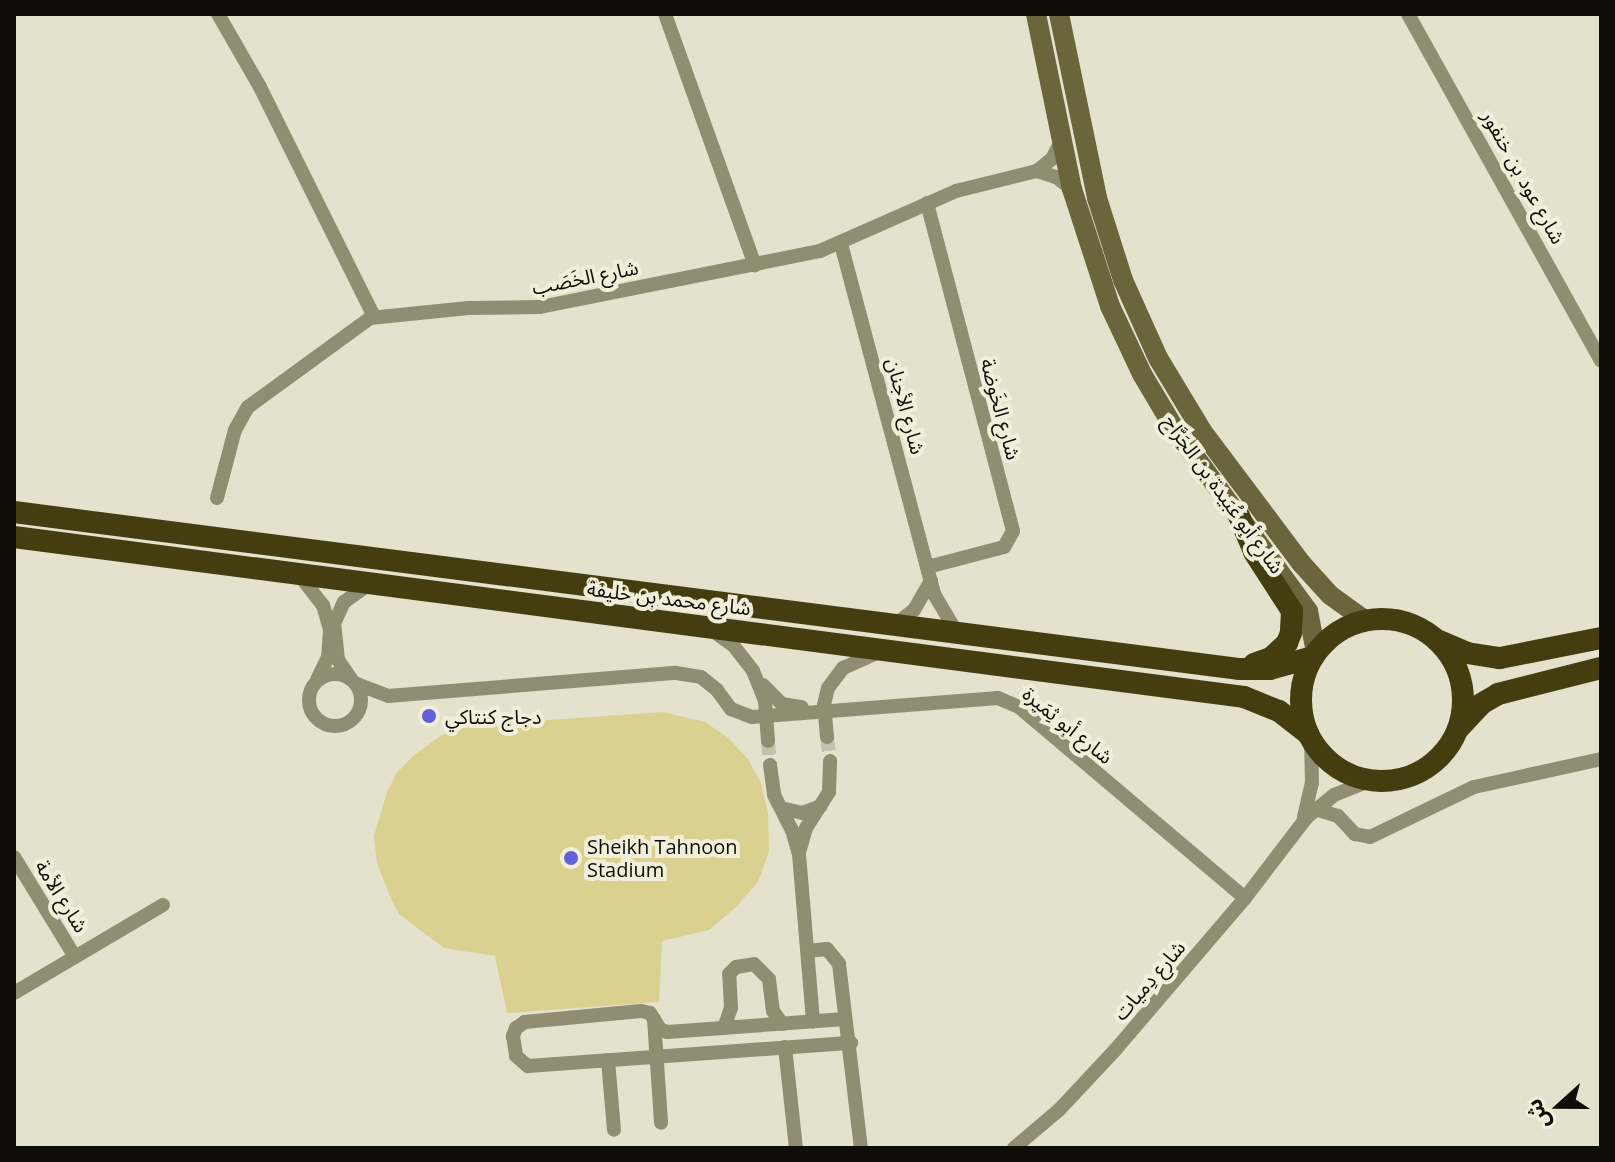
<!DOCTYPE html>
<meta charset="utf-8">
<style>
body{margin:0}
#map{position:relative;width:1615px;height:1162px;overflow:hidden;background:#e4e1cd;font-family:"Open Sans","Noto Sans Arabic",sans-serif}
div>[style]{position:absolute}
.green>*{inset:0;background:#dad090}
.minor-tunnel>*{height:14px;margin-top:-7px;transform-origin:0;background:repeating-linear-gradient(90deg,#c4c1af 0 14px,transparent 0 21px)}
.minor>*{height:14px;margin:-7px;padding:0 7px;transform-origin:7px;border-radius:7px;background:#918d72}
.minor>.ring{margin:-7px;padding:0;box-sizing:content-box;background:none;border:14px solid #918d72;border-radius:50%}
.secondary>*{height:20px;margin:-10px;padding:0 10px;transform-origin:10px;border-radius:10px;background:#6b653c}
.trunk>*{height:22px;margin:-11px;padding:0 11px;transform-origin:11px;border-radius:11px;background:#443d10}
.trunk>.ring{margin:-11px;padding:0;box-sizing:content-box;background:none;border:22px solid #443d10;border-radius:50%}
.dots>*{width:22px;height:22px;translate:-50% -50%;box-sizing:border-box;border:4px solid #f1eeda;border-radius:50%}
span{translate:-50% -50%;white-space:nowrap;text-align:center;line-height:1.15;-webkit-text-stroke:8px #f1eeda;paint-order:stroke}
.street-label{font-size:20px;color:#0e0d07}
.poi-label{font-size:20px;color:#0e0d07}
.left{translate:0 -50%;text-align:left}
.frame{position:absolute;inset:0;border:16px solid #0e0d07;pointer-events:none}
.north{position:absolute;left:1519px;top:1066px;width:80px;height:80px;-webkit-text-stroke:6px #f1eeda;paint-order:stroke;rotate:249deg;font-size:22px;font-weight:700;line-height:32px;text-align:center;color:#0e0d07}
.north::after{content:'';display:block;margin:auto;width:28px;height:36px;background:#0e0d07;clip-path:polygon(50% 0,100% 100%,50% 72%,0 100%)}
</style>
<div id="map">
<div class="green">
<div style="clip-path:polygon(663px 712px,705px 722px,727px 737px,748px 759px,761px 783px,768px 814px,769px 852px,758px 882px,736px 907px,709px 930px,662px 941px,659px 1002px,507px 1013px,495px 956px,444px 948px,399px 914px,391px 899px,377px 863px,374px 836px,387px 792px,396px 774px,413px 756px,442px 735px,459px 729px,492px 724px)"></div>
</div>
<div class="minor-tunnel">
<div style="left:827px;top:737px;width:24px;rotate:83deg"></div>
<div style="left:768px;top:741px;width:24px;rotate:85deg"></div>
</div>
<div class="minor">
<div style="left:218px;top:14px;width:84px;rotate:60.1deg"></div>
<div style="left:260px;top:87px;width:257px;rotate:63.6deg"></div>
<div style="left:665px;top:14px;width:267px;rotate:70.3deg"></div>
<div style="left:1408px;top:14px;width:397px;rotate:60.9deg"></div>
<div style="left:1037px;top:171px;width:20px;rotate:18deg"></div>
<div style="left:1056px;top:177px;width:20px;rotate:37deg"></div>
<div style="left:927px;top:203px;width:339px;rotate:75.3deg"></div>
<div style="left:1013px;top:531px;width:18px;rotate:119deg"></div>
<div style="left:1004px;top:547px;width:79px;rotate:165.3deg"></div>
<div style="left:841px;top:244px;width:362px;rotate:75.1deg"></div>
<div style="left:934px;top:594px;width:43px;rotate:59.3deg"></div>
<div style="left:217px;top:498px;width:70px;rotate:-75.2deg"></div>
<div style="left:235px;top:430px;width:26px;rotate:-61deg"></div>
<div style="left:248px;top:407px;width:151px;rotate:-36.1deg"></div>
<div style="left:370px;top:318px;width:99px;rotate:-5.8deg"></div>
<div style="left:468px;top:308px;width:72px;rotate:-0.8deg"></div>
<div style="left:540px;top:307px;width:286px;rotate:-11.3deg"></div>
<div style="left:820px;top:251px;width:149px;rotate:-23.8deg"></div>
<div style="left:956px;top:191px;width:83px;rotate:-13.9deg"></div>
<div style="left:1037px;top:171px;width:19px;rotate:-39deg"></div>
<div style="left:1052px;top:159px;width:20px;rotate:-63deg"></div>
<div style="left:300px;top:576px;width:37px;rotate:52deg"></div>
<div style="left:323px;top:605px;width:26px;rotate:74deg"></div>
<div style="left:330px;top:630px;width:27px;rotate:94deg"></div>
<div style="left:328px;top:657px;width:25px;rotate:116deg"></div>
<div style="left:896px;top:624px;width:23px;rotate:-38deg"></div>
<div style="left:914px;top:610px;width:34px;rotate:-60deg"></div>
<div style="left:712px;top:630px;width:26px;rotate:36deg"></div>
<div style="left:733px;top:645px;width:33px;rotate:52deg"></div>
<div style="left:753px;top:671px;width:32px;rotate:68deg"></div>
<div style="left:765px;top:701px;width:40px;rotate:85.7deg"></div>
<div class="ring" style="left:309px;top:674px;width:38px;height:38px"></div>
<div style="left:351px;top:679px;width:23px;rotate:-124deg"></div>
<div style="left:338px;top:660px;width:36px;rotate:-96deg"></div>
<div style="left:334px;top:624px;width:24px;rotate:-66deg"></div>
<div style="left:344px;top:602px;width:29px;rotate:-35deg"></div>
<div style="left:357px;top:684px;width:33px;rotate:21deg"></div>
<div style="left:388px;top:696px;width:289px;rotate:-4.6deg"></div>
<div style="left:676px;top:673px;width:25px;rotate:9deg"></div>
<div style="left:701px;top:677px;width:21px;rotate:39deg"></div>
<div style="left:717px;top:690px;width:24px;rotate:54deg"></div>
<div style="left:731px;top:709px;width:22px;rotate:21deg"></div>
<div style="left:752px;top:717px;width:247px;rotate:-4.4deg"></div>
<div style="left:998px;top:698px;width:23px;rotate:23deg"></div>
<div style="left:1019px;top:707px;width:296px;rotate:40.2deg"></div>
<div style="left:763px;top:685px;width:27px;rotate:45deg"></div>
<div style="left:782px;top:704px;width:20px;rotate:9deg"></div>
<div style="left:827px;top:737px;width:32px;rotate:-95deg"></div>
<div style="left:824px;top:705px;width:17px;rotate:-77deg"></div>
<div style="left:828px;top:688px;width:25px;rotate:-53deg"></div>
<div style="left:843px;top:668px;width:36px;rotate:-24deg"></div>
<div style="left:770px;top:765px;width:30px;rotate:82deg"></div>
<div style="left:774px;top:795px;width:39px;rotate:63deg"></div>
<div style="left:792px;top:830px;width:25px;rotate:74deg"></div>
<div style="left:799px;top:854px;width:168px;rotate:85.2deg"></div>
<div style="left:781px;top:808px;width:22px;rotate:13deg"></div>
<div style="left:802px;top:813px;width:20px;rotate:-20deg"></div>
<div style="left:1315px;top:809px;width:24px;rotate:17deg"></div>
<div style="left:1338px;top:816px;width:25px;rotate:47deg"></div>
<div style="left:1355px;top:834px;width:15px;rotate:11deg"></div>
<div style="left:1370px;top:837px;width:115px;rotate:-25.7deg"></div>
<div style="left:1474px;top:787px;width:130px;rotate:-12.4deg"></div>
<div style="left:1304px;top:817px;width:35px;rotate:-77deg"></div>
<div style="left:1312px;top:783px;width:43px;rotate:-91.3deg"></div>
<div style="left:800px;top:849px;width:22px;rotate:-74deg"></div>
<div style="left:806px;top:828px;width:43px;rotate:-57.4deg"></div>
<div style="left:829px;top:792px;width:31px;rotate:-88deg"></div>
<div style="left:14px;top:857px;width:117px;rotate:58.6deg"></div>
<div style="left:808px;top:951px;width:19px;rotate:-6deg"></div>
<div style="left:827px;top:949px;width:19px;rotate:51deg"></div>
<div style="left:839px;top:964px;width:185px;rotate:83.2deg"></div>
<div style="left:14px;top:993px;width:173px;rotate:-30.6deg"></div>
<div style="left:654px;top:1019px;width:104px;rotate:86.1deg"></div>
<div style="left:845px;top:1019px;width:178px;rotate:175.8deg"></div>
<div style="left:667px;top:1032px;width:8px;rotate:-157deg"></div>
<div style="left:660px;top:1029px;width:19px;rotate:-122deg"></div>
<div style="left:650px;top:1013px;width:9px;rotate:-167deg"></div>
<div style="left:641px;top:1011px;width:117px;rotate:174.6deg"></div>
<div style="left:525px;top:1022px;width:11px;rotate:146deg"></div>
<div style="left:516px;top:1028px;width:9px;rotate:111deg"></div>
<div style="left:513px;top:1036px;width:20px;rotate:81deg"></div>
<div style="left:516px;top:1056px;width:16px;rotate:40deg"></div>
<div style="left:528px;top:1066px;width:324px;rotate:-4.1deg"></div>
<div style="left:724px;top:1028px;width:21px;rotate:-71deg"></div>
<div style="left:731px;top:1008px;width:34px;rotate:-93deg"></div>
<div style="left:729px;top:974px;width:10px;rotate:-45deg"></div>
<div style="left:736px;top:967px;width:18px;rotate:-9deg"></div>
<div style="left:754px;top:964px;width:21px;rotate:45deg"></div>
<div style="left:769px;top:979px;width:32px;rotate:83deg"></div>
<div style="left:773px;top:1011px;width:16px;rotate:55deg"></div>
<div style="left:785px;top:1047px;width:102px;rotate:83.8deg"></div>
<div style="left:608px;top:1060px;width:70px;rotate:85.1deg"></div>
<div style="left:1014px;top:1148px;width:59px;rotate:-40.2deg"></div>
<div style="left:1059px;top:1110px;width:83px;rotate:-46.9deg"></div>
<div style="left:1116px;top:1049px;width:199px;rotate:-49.5deg"></div>
<div style="left:1245px;top:898px;width:102px;rotate:-52.6deg"></div>
<div style="left:1307px;top:817px;width:35px;rotate:-39deg"></div>
<div style="left:1334px;top:795px;width:37px;rotate:-22deg"></div>
</div>
<div class="secondary">
<div style="left:1036px;top:14px;width:179px;rotate:78.4deg"></div>
<div style="left:1072px;top:189px;width:123px;rotate:72deg"></div>
<div style="left:1110px;top:306px;width:75px;rotate:64.8deg"></div>
<div style="left:1142px;top:374px;width:63px;rotate:59.3deg"></div>
<div style="left:1174px;top:428px;width:227px;rotate:53.8deg"></div>
<div style="left:1308px;top:611px;width:42px;rotate:79deg"></div>
<div style="left:1059px;top:14px;width:188px;rotate:78.3deg"></div>
<div style="left:1097px;top:198px;width:86px;rotate:72.4deg"></div>
<div style="left:1123px;top:280px;width:85px;rotate:65.8deg"></div>
<div style="left:1158px;top:358px;width:85px;rotate:58.9deg"></div>
<div style="left:1202px;top:431px;width:165px;rotate:53.1deg"></div>
<div style="left:1301px;top:563px;width:43px;rotate:47.8deg"></div>
<div style="left:1330px;top:595px;width:44px;rotate:35.8deg"></div>
</div>
<div class="trunk">
<div style="left:14px;top:512px;width:1236px;rotate:7.3deg"></div>
<div style="left:1240px;top:669px;width:30px"></div>
<div style="left:1270px;top:669px;width:45px;rotate:-15.6deg"></div>
<div style="left:1239px;top:516px;width:39px;rotate:67deg"></div>
<div style="left:1254px;top:552px;width:70px;rotate:57.2deg"></div>
<div style="left:1292px;top:611px;width:22px;rotate:93deg"></div>
<div style="left:1291px;top:633px;width:11px;rotate:112deg"></div>
<div style="left:1287px;top:643px;width:22px;rotate:137deg"></div>
<div style="left:1271px;top:658px;width:18px;rotate:161deg"></div>
<div style="left:14px;top:537px;width:1240px;rotate:7.41deg"></div>
<div style="left:1244px;top:697px;width:38px;rotate:22deg"></div>
<div style="left:1279px;top:711px;width:37px;rotate:38deg"></div>
<div class="ring" style="left:1301px;top:619px;width:140px;height:140px"></div>
<div style="left:1439px;top:641px;width:30px;rotate:23deg"></div>
<div style="left:1467px;top:653px;width:33px;rotate:9deg"></div>
<div style="left:1500px;top:658px;width:103px;rotate:-11.2deg"></div>
<div style="left:1458px;top:729px;width:34px;rotate:-47deg"></div>
<div style="left:1481px;top:704px;width:20px;rotate:-30deg"></div>
<div style="left:1498px;top:694px;width:106px;rotate:-14.2deg"></div>
</div>
<div class="dots">
<div style="left:429px;top:716px;background:#6460d9"></div>
<div style="left:571px;top:858px;background:#6460d9"></div>
</div>
<div class="street-label">
<span style="left:1524px;top:177px;rotate:61deg">شارع عود بن خنفور</span>
<span style="left:585px;top:277px;rotate:-11deg">شارع الخَصَب</span>
<span style="left:906px;top:406px;rotate:75deg">شارع الأجنان</span>
<span style="left:1001px;top:409px;rotate:75deg">شارع الخَوضة</span>
<span style="left:1224px;top:494px;rotate:54deg">شارع أبو عُبَيدة بن الجَرَّاح</span>
<span style="left:669px;top:598px;rotate:7deg">شارع محمد بن خليفة</span>
<span style="left:1068px;top:725px;rotate:39deg">شارع أبو ثِمَيرة</span>
<span style="left:62px;top:896px;rotate:58deg">شارع الأمة</span>
<span style="left:1149px;top:980px;rotate:-49deg">شارع دِميات</span>
</div>
<div class="poi-label">
<span class="left" style="left:445px;top:716px">دجاج كنتاكي</span>
<span class="left" style="left:587px;top:858px">Sheikh Tahnoon<br>Stadium</span>
</div>
<div class="frame"></div>
<div class="north">ش</div>
</div>
